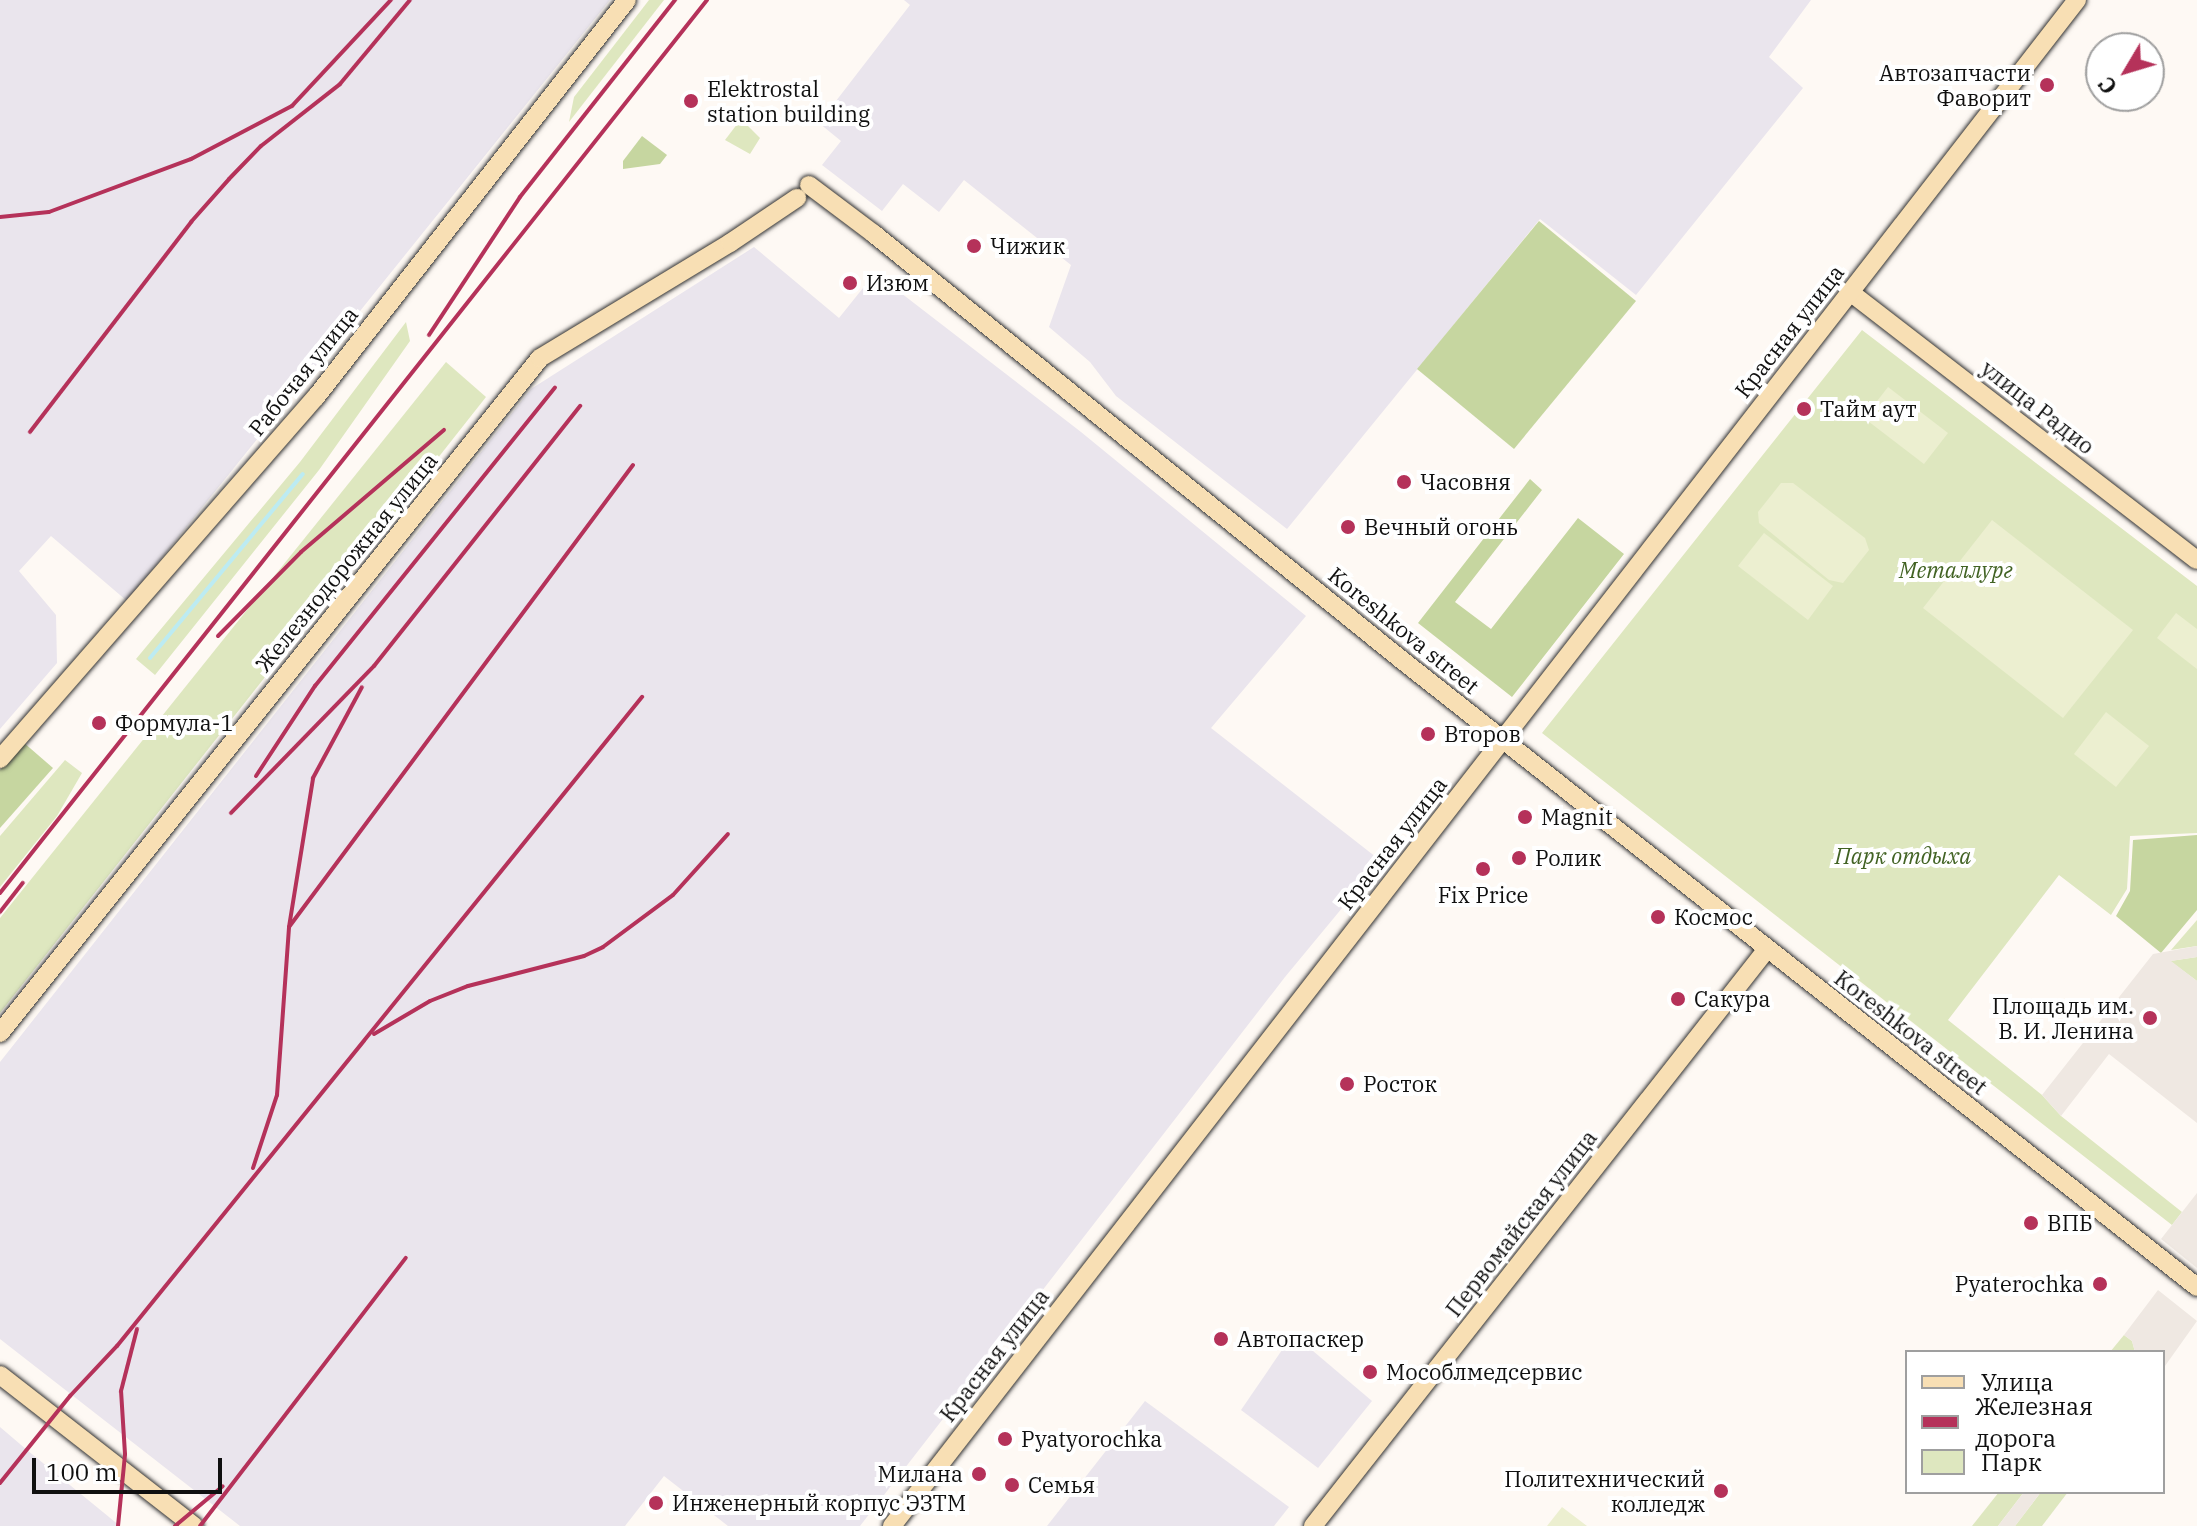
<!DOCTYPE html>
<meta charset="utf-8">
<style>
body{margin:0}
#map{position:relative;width:2197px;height:1526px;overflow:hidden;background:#fef9f4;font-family:"IBM Plex Serif",serif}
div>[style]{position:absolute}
.industrial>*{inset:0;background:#eae5ed}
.green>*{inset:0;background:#dee7bf}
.forest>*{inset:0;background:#c6d6a0}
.pitch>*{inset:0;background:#ecefd0}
.plaza>*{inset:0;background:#efe8e2}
.stream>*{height:4px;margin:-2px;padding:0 2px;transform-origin:2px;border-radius:2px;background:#bcebf2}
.roads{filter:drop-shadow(0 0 2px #323232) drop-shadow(0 0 2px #323232)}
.secondary>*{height:18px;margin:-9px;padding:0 9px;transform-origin:9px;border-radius:9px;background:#f8dfb4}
.rail>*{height:4px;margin:-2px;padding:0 2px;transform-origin:2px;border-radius:2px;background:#b5325a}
.dots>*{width:22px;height:22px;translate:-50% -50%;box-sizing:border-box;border:4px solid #fff;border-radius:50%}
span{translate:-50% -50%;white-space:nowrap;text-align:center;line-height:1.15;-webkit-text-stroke:8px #fff;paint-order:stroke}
.poi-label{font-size:22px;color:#101010}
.right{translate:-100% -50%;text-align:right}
.left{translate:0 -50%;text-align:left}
.street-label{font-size:22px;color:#101010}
.park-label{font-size:22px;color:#426324;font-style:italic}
.legend{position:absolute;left:1905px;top:1350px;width:260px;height:144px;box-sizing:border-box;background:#fff;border:2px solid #9f9f9f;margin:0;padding:10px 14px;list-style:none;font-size:24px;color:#101010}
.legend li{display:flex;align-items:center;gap:16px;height:40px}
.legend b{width:40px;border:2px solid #9f9f9f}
.north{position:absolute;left:2085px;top:32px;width:80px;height:80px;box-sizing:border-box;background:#fff;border:2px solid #9f9f9f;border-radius:50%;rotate:232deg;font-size:22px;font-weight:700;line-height:32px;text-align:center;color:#101010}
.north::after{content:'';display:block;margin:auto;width:28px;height:36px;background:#b5325a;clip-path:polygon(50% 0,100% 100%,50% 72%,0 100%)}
.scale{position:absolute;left:32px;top:1458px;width:190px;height:36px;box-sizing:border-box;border:4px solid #101010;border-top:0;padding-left:10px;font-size:24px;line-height:28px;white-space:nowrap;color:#101010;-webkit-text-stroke:6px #fff;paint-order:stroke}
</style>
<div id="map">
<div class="industrial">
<div style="clip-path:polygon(0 0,610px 0,127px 601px,51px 536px,19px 571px,56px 615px,57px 663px,0 729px)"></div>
<div style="clip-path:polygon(904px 0,1811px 0,1769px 57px,1803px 88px,1636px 295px,1540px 219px,1287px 529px,1116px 396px,1090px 362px,1049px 327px,1071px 265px,964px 180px,939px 212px,903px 184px,882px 211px,822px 165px,841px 141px,819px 123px,910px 5px)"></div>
<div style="clip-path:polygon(754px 247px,839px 318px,875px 273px,1081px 432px,1306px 616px,1211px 728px,1381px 861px,1285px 977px,860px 1526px,728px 1526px,664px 1476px,625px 1526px,240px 1526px,0 1339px,0 1062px,531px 389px)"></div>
<div style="clip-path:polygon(1293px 1334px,1372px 1401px,1318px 1468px,1241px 1410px)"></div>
<div style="clip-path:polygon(1145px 1401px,1289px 1507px,1274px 1526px,1047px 1526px)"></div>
<div style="clip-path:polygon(0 1427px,27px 1450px,120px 1526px,0 1526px)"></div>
</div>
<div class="green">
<div style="clip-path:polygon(649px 0,664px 0,569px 122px,574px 97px)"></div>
<div style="clip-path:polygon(741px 119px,760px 138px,750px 154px,725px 140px)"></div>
<div style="clip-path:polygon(406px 322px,410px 341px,319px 470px,155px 675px,136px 659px,300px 462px)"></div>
<div style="clip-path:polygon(1862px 330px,2197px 586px,2197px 833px,2130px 836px,2127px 889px,2111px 915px,2059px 875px,1948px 1020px,2042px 1095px,2061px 1116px,2182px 1212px,2172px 1225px,1542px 733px)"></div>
<div style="clip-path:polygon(446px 362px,486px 397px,0 1013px,0 918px)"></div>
<div style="clip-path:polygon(65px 760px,82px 773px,57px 816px,0 887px,0 836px)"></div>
<div style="clip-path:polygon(2197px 920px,2197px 946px,2171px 950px)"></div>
<div style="clip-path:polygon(2197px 957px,2197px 981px,2170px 961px)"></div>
<div style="clip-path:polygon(2124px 1335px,2132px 1341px,2135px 1352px,2110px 1352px)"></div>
<div style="clip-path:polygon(1999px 1492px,2024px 1492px,1998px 1526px,1972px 1526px)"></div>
<div style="clip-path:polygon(2041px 1492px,2068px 1492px,2042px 1526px,2015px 1526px)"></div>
</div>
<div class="forest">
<div style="clip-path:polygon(642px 136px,667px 155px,660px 164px,623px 169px,623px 161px)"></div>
<div style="clip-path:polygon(1539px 221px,1636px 301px,1514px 449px,1417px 369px)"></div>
<div style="clip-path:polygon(1530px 479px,1542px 490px,1455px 602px,1491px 629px,1578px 518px,1624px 554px,1512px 697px,1418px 623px)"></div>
<div style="clip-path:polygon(23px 742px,53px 768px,0 828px,0 770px)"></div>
<div style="clip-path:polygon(2197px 835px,2197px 910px,2161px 953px,2116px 916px,2130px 891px,2133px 840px)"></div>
</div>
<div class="pitch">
<div style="clip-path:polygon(1888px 387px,1948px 433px,1924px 464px,1864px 418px)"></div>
<div style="clip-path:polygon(1781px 483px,1793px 483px,1865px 538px,1869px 550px,1843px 583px,1829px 580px,1759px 523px,1758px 512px)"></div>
<div style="clip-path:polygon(1992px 520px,2133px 630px,2063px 718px,1923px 608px)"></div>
<div style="clip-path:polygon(1764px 533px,1833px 586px,1808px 620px,1738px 566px)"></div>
<div style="clip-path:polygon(2176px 613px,2197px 629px,2197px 669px,2157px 638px)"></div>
<div style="clip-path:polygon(2106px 712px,2149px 746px,2116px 787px,2074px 754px)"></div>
<div style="clip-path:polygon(1562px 1507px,1587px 1526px,1547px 1526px)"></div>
</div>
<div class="plaza">
<div style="clip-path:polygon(2197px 946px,2197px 957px,2171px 961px,2197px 981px,2197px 1123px,2109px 1054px,2061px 1116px,2042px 1095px,2153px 954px)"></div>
<div style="clip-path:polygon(2197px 1193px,2197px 1268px,2161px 1239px)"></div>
<div style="clip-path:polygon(2158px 1290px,2197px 1321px,2165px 1366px,2163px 1352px,2135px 1352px,2132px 1341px,2124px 1335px)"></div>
<div style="clip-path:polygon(2024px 1492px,2041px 1492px,2015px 1526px,1998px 1526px)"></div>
</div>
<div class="stream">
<div style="left:150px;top:658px;width:239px;rotate:-50.3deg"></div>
</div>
<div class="roads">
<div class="secondary">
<div style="left:809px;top:185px;width:81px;rotate:37deg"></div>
<div style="left:874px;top:234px;width:680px;rotate:38.91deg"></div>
<div style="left:1403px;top:661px;width:1011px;rotate:38.25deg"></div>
<div style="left:1850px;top:292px;width:438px;rotate:37.7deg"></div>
<div style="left:0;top:759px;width:481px;rotate:-48.9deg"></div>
<div style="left:316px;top:397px;width:504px;rotate:-51.93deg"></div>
<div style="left:0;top:1033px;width:864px;rotate:-51.34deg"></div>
<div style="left:540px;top:358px;width:222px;rotate:-31.2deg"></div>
<div style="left:730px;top:243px;width:81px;rotate:-33.9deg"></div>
<div style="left:0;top:1375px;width:246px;rotate:37.9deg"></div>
<div style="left:892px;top:1526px;width:1932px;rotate:-52.17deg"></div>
<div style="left:1313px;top:1526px;width:734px;rotate:-51.8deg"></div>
</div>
</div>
<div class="rail">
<div style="left:0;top:217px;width:49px;rotate:-5.8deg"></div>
<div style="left:49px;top:212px;width:152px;rotate:-20.5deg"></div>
<div style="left:191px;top:159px;width:114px;rotate:-27.7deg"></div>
<div style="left:292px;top:106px;width:145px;rotate:-47deg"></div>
<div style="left:429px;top:335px;width:165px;rotate:-56.6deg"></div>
<div style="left:520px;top:197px;width:251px;rotate:-51.8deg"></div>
<div style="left:30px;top:432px;width:265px;rotate:-52.5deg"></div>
<div style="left:191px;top:222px;width:57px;rotate:-48.5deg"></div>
<div style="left:229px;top:179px;width:46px;rotate:-45.9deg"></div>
<div style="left:261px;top:146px;width:100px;rotate:-38.1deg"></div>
<div style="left:340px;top:84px;width:109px;rotate:-50.2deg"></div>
<div style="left:218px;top:636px;width:118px;rotate:-45.3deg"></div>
<div style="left:301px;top:552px;width:188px;rotate:-40.5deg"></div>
<div style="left:256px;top:776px;width:108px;rotate:-56.8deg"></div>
<div style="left:315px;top:686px;width:383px;rotate:-51.2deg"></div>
<div style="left:231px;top:813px;width:205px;rotate:-45.8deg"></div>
<div style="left:374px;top:666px;width:332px;rotate:-51.6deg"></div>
<div style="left:0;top:893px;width:1139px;rotate:-51.63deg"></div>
<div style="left:0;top:912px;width:37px;rotate:-52deg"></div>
<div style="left:289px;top:927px;width:576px;rotate:-53.33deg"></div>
<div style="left:374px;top:1034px;width:65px;rotate:-30.5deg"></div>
<div style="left:430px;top:1001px;width:41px;rotate:-21.5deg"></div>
<div style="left:468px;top:986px;width:120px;rotate:-14.5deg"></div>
<div style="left:584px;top:956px;width:21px;rotate:-25deg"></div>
<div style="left:603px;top:947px;width:87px;rotate:-36.6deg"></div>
<div style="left:673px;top:895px;width:82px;rotate:-48deg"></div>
<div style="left:253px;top:1168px;width:77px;rotate:-71.8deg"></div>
<div style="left:277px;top:1095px;width:168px;rotate:-85.9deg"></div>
<div style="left:289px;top:927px;width:151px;rotate:-80.8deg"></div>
<div style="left:313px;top:778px;width:103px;rotate:-61.7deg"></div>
<div style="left:0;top:1483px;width:112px;rotate:-51.2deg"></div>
<div style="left:70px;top:1396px;width:69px;rotate:-46.8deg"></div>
<div style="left:117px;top:1346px;width:835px;rotate:-51.03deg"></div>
<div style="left:118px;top:1526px;width:72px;rotate:-84.4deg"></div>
<div style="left:125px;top:1454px;width:63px;rotate:-93.6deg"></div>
<div style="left:121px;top:1391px;width:64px;rotate:-75.5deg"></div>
<div style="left:175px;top:1526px;width:62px;rotate:-39.8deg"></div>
<div style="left:200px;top:1526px;width:338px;rotate:-52.5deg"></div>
</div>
<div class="dots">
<div style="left:2047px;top:85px;background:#b5325a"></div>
<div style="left:691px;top:101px;background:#b5325a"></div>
<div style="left:974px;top:246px;background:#b5325a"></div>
<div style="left:850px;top:283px;background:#b5325a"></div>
<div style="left:1804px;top:409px;background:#b5325a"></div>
<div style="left:1404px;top:482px;background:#b5325a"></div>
<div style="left:1348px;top:527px;background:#b5325a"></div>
<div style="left:99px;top:723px;background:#b5325a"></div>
<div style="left:1428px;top:734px;background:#b5325a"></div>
<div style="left:1525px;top:817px;background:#b5325a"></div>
<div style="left:1519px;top:858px;background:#b5325a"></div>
<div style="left:1483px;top:869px;background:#b5325a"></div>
<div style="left:1658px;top:917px;background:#b5325a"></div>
<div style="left:1678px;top:999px;background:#b5325a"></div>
<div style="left:2150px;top:1018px;background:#b5325a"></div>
<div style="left:1347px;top:1084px;background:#b5325a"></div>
<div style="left:2031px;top:1223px;background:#b5325a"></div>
<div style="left:2100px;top:1284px;background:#b5325a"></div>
<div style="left:1221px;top:1339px;background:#b5325a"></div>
<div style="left:1370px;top:1372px;background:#b5325a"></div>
<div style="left:1005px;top:1439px;background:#b5325a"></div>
<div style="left:979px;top:1474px;background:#b5325a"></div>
<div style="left:1012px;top:1485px;background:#b5325a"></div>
<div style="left:1721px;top:1491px;background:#b5325a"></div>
<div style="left:656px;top:1503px;background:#b5325a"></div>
</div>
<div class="poi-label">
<span class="right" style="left:2031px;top:85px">Автозапчасти<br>Фаворит</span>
<span class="left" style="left:707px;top:101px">Elektrostal<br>station building</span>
<span class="left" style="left:990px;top:246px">Чижик</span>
<span class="left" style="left:866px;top:283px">Изюм</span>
<span class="left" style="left:1820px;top:409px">Тайм аут</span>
<span class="left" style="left:1420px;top:482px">Часовня</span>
<span class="left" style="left:1364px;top:527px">Вечный огонь</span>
<span class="left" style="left:115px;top:723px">Формула-1</span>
<span class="left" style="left:1444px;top:734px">Второв</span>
<span class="left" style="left:1541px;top:817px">Magnit</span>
<span class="left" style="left:1535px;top:858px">Ролик</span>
<span style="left:1483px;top:895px">Fix Price</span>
<span class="left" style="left:1674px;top:917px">Космос</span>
<span class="left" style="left:1694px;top:999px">Сакура</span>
<span class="right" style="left:2134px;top:1018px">Площадь им.<br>В. И. Ленина</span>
<span class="left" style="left:1363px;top:1084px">Росток</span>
<span class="left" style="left:2047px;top:1223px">ВПБ</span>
<span class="right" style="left:2084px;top:1284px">Pyaterochka</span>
<span class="left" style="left:1237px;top:1339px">Автопаскер</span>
<span class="left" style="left:1386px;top:1372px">Мособлмедсервис</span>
<span class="left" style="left:1021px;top:1439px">Pyatyorochka</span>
<span class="right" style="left:963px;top:1474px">Милана</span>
<span class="right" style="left:1705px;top:1491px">Политехнический<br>колледж</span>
<span class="left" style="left:1028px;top:1485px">Семья</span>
<span class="left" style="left:672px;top:1503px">Инженерный корпус ЭЗТМ</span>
</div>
<div class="street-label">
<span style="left:1789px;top:331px;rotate:-52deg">Красная улица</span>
<span style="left:303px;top:371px;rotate:-51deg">Рабочая улица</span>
<span style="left:2038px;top:407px;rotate:38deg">улица Радио</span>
<span style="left:346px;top:562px;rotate:-51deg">Железнодорожная улица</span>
<span style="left:1404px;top:630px;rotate:39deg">Koreshkova street</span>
<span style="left:1392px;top:843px;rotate:-52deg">Красная улица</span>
<span style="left:1911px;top:1032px;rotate:38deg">Koreshkova street</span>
<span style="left:1521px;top:1223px;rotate:-52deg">Первомайская улица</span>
<span style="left:994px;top:1355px;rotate:-52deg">Красная улица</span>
</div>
<div class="park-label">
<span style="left:1956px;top:570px">Металлург</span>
<span style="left:1903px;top:856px">Парк отдыха</span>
</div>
<ul class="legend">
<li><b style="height:10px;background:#f8dfb4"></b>Улица</li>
<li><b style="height:10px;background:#b5325a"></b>Железная дорога</li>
<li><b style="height:22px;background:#dee7bf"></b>Парк</li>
</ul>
<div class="north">С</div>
<div class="scale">100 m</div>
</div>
